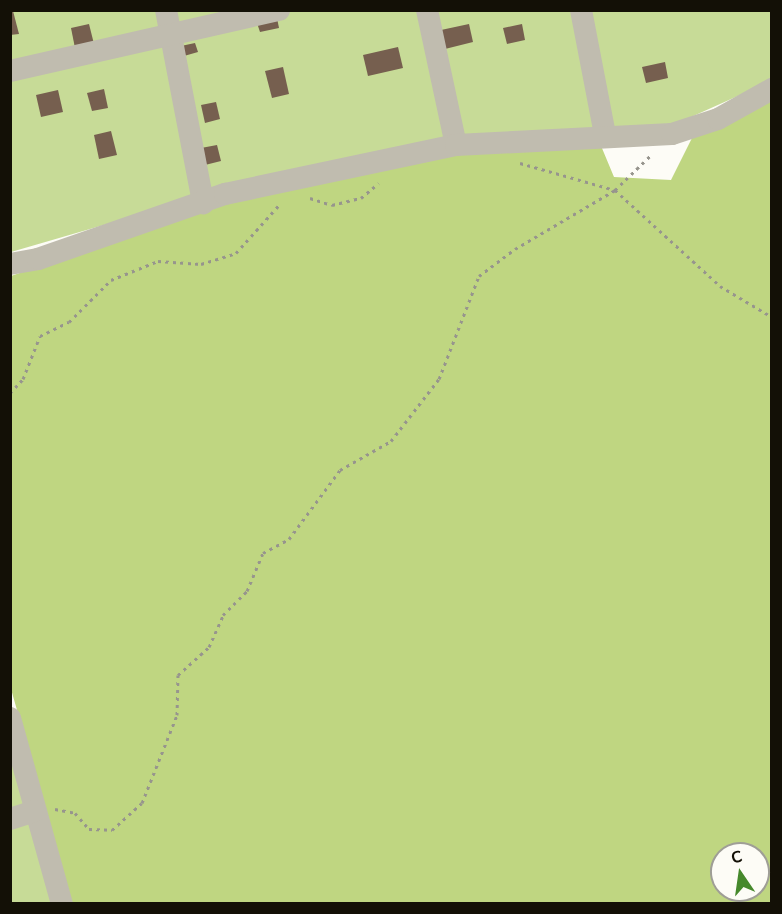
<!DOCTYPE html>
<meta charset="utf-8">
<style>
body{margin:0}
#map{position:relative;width:782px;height:914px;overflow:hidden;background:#fdfcf6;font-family:Mulish,sans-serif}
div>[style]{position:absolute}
.green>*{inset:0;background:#c7db97}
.forest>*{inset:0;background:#bfd681}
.building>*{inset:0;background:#765f4f}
.path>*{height:3px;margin-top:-1.5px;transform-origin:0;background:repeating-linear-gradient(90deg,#97958d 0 3px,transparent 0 7.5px)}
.minor>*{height:22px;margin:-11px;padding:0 11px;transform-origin:11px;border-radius:11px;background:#c0bcaf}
span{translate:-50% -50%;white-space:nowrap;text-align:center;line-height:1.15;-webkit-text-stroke:6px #fdfcf6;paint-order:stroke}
.frame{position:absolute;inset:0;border:12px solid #131006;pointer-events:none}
.north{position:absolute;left:710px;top:842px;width:60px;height:60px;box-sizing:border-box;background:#fdfcf6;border:2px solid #9f9e96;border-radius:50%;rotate:347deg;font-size:16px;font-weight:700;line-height:24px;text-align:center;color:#131006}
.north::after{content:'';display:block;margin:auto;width:21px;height:27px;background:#46892c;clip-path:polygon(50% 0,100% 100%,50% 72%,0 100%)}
</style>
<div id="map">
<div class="green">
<div style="clip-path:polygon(11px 11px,771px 11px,771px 81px,671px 126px,224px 190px,11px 252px)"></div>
<div style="clip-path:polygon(10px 726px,62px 903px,11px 903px)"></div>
</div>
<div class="forest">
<div style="clip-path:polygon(evenodd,771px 98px,771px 903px,72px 903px,11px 689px,11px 276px,229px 201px,459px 150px,599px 141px,614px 177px,671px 180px,700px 122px,771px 98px,722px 854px,758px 854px,758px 890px,722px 890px,722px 854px)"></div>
</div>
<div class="building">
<div style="clip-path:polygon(13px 11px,19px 34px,10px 35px,10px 12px)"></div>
<div style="clip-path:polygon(277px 18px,279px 28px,260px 32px,257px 23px)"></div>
<div style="clip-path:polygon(89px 24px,95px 48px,76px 53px,71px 28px)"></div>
<div style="clip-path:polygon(469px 24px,473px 42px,445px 49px,441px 30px)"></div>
<div style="clip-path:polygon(522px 24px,525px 40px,507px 44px,503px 28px)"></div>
<div style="clip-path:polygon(195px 43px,198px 52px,184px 56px,181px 46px)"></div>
<div style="clip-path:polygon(398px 47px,403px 68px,368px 76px,363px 55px)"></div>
<div style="clip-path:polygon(665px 62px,668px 78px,646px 83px,642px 67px)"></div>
<div style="clip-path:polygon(283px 67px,289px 94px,272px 98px,265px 71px)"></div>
<div style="clip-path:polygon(104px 89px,108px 108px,92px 111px,87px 93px)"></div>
<div style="clip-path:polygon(58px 90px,63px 112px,41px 117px,36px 95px)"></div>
<div style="clip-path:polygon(216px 102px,220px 119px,205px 123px,201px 105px)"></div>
<div style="clip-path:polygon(111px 131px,117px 155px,99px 159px,94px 135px)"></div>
<div style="clip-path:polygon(217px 145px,221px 161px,205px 165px,201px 148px)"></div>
</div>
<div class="path">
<div style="left:520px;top:163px;width:99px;rotate:15.9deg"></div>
<div style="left:615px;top:190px;width:142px;rotate:42.4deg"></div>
<div style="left:720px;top:286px;width:61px;rotate:30.8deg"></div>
<div style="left:310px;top:198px;width:23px;rotate:18deg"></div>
<div style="left:332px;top:205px;width:30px;rotate:-14deg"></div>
<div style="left:361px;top:198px;width:23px;rotate:-40deg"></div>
<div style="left:10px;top:393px;width:19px;rotate:-47deg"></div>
<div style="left:23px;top:379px;width:46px;rotate:-68.4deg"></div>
<div style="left:40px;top:336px;width:32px;rotate:-26deg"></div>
<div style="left:69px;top:322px;width:59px;rotate:-45deg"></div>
<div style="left:111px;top:280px;width:51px;rotate:-22deg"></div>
<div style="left:158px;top:261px;width:43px;rotate:4deg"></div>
<div style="left:201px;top:264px;width:37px;rotate:-17deg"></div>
<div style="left:236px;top:253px;width:66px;rotate:-48.1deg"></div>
<div style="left:55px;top:809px;width:20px;rotate:11deg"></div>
<div style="left:75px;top:813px;width:21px;rotate:49deg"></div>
<div style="left:89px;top:829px;width:23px;rotate:2deg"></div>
<div style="left:112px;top:830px;width:40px;rotate:-42deg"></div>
<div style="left:142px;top:803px;width:95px;rotate:-68.3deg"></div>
<div style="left:177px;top:715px;width:40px;rotate:-88.6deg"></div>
<div style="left:178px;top:675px;width:42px;rotate:-42.1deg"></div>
<div style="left:209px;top:647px;width:35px;rotate:-66deg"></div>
<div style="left:223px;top:615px;width:34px;rotate:-45deg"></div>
<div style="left:247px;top:591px;width:41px;rotate:-67.2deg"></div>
<div style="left:263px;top:553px;width:30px;rotate:-28deg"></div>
<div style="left:289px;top:539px;width:86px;rotate:-53.5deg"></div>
<div style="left:340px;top:470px;width:59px;rotate:-29.6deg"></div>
<div style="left:391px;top:441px;width:78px;rotate:-52.3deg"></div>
<div style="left:439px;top:379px;width:110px;rotate:-68.8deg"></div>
<div style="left:479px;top:276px;width:45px;rotate:-36.9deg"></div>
<div style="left:515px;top:249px;width:116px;rotate:-30.5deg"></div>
<div style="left:615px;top:190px;width:49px;rotate:-44.2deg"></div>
</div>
<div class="minor">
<div style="left:166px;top:10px;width:197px;rotate:79.1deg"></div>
<div style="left:427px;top:10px;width:138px;rotate:77.9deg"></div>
<div style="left:581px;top:10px;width:127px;rotate:79.1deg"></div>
<div style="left:10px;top:71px;width:276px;rotate:-12.8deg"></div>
<div style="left:10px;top:264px;width:28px;rotate:-10deg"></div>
<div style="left:38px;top:259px;width:198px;rotate:-19.2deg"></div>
<div style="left:225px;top:194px;width:236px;rotate:-12deg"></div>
<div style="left:456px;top:145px;width:216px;rotate:-2.9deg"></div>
<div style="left:672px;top:134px;width:48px;rotate:-18.1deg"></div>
<div style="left:718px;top:119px;width:62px;rotate:-29.1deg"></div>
<div style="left:10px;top:718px;width:193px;rotate:74.4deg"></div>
<div style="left:10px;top:819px;width:26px;rotate:-18deg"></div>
</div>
<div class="frame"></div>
<div class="north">С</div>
</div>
